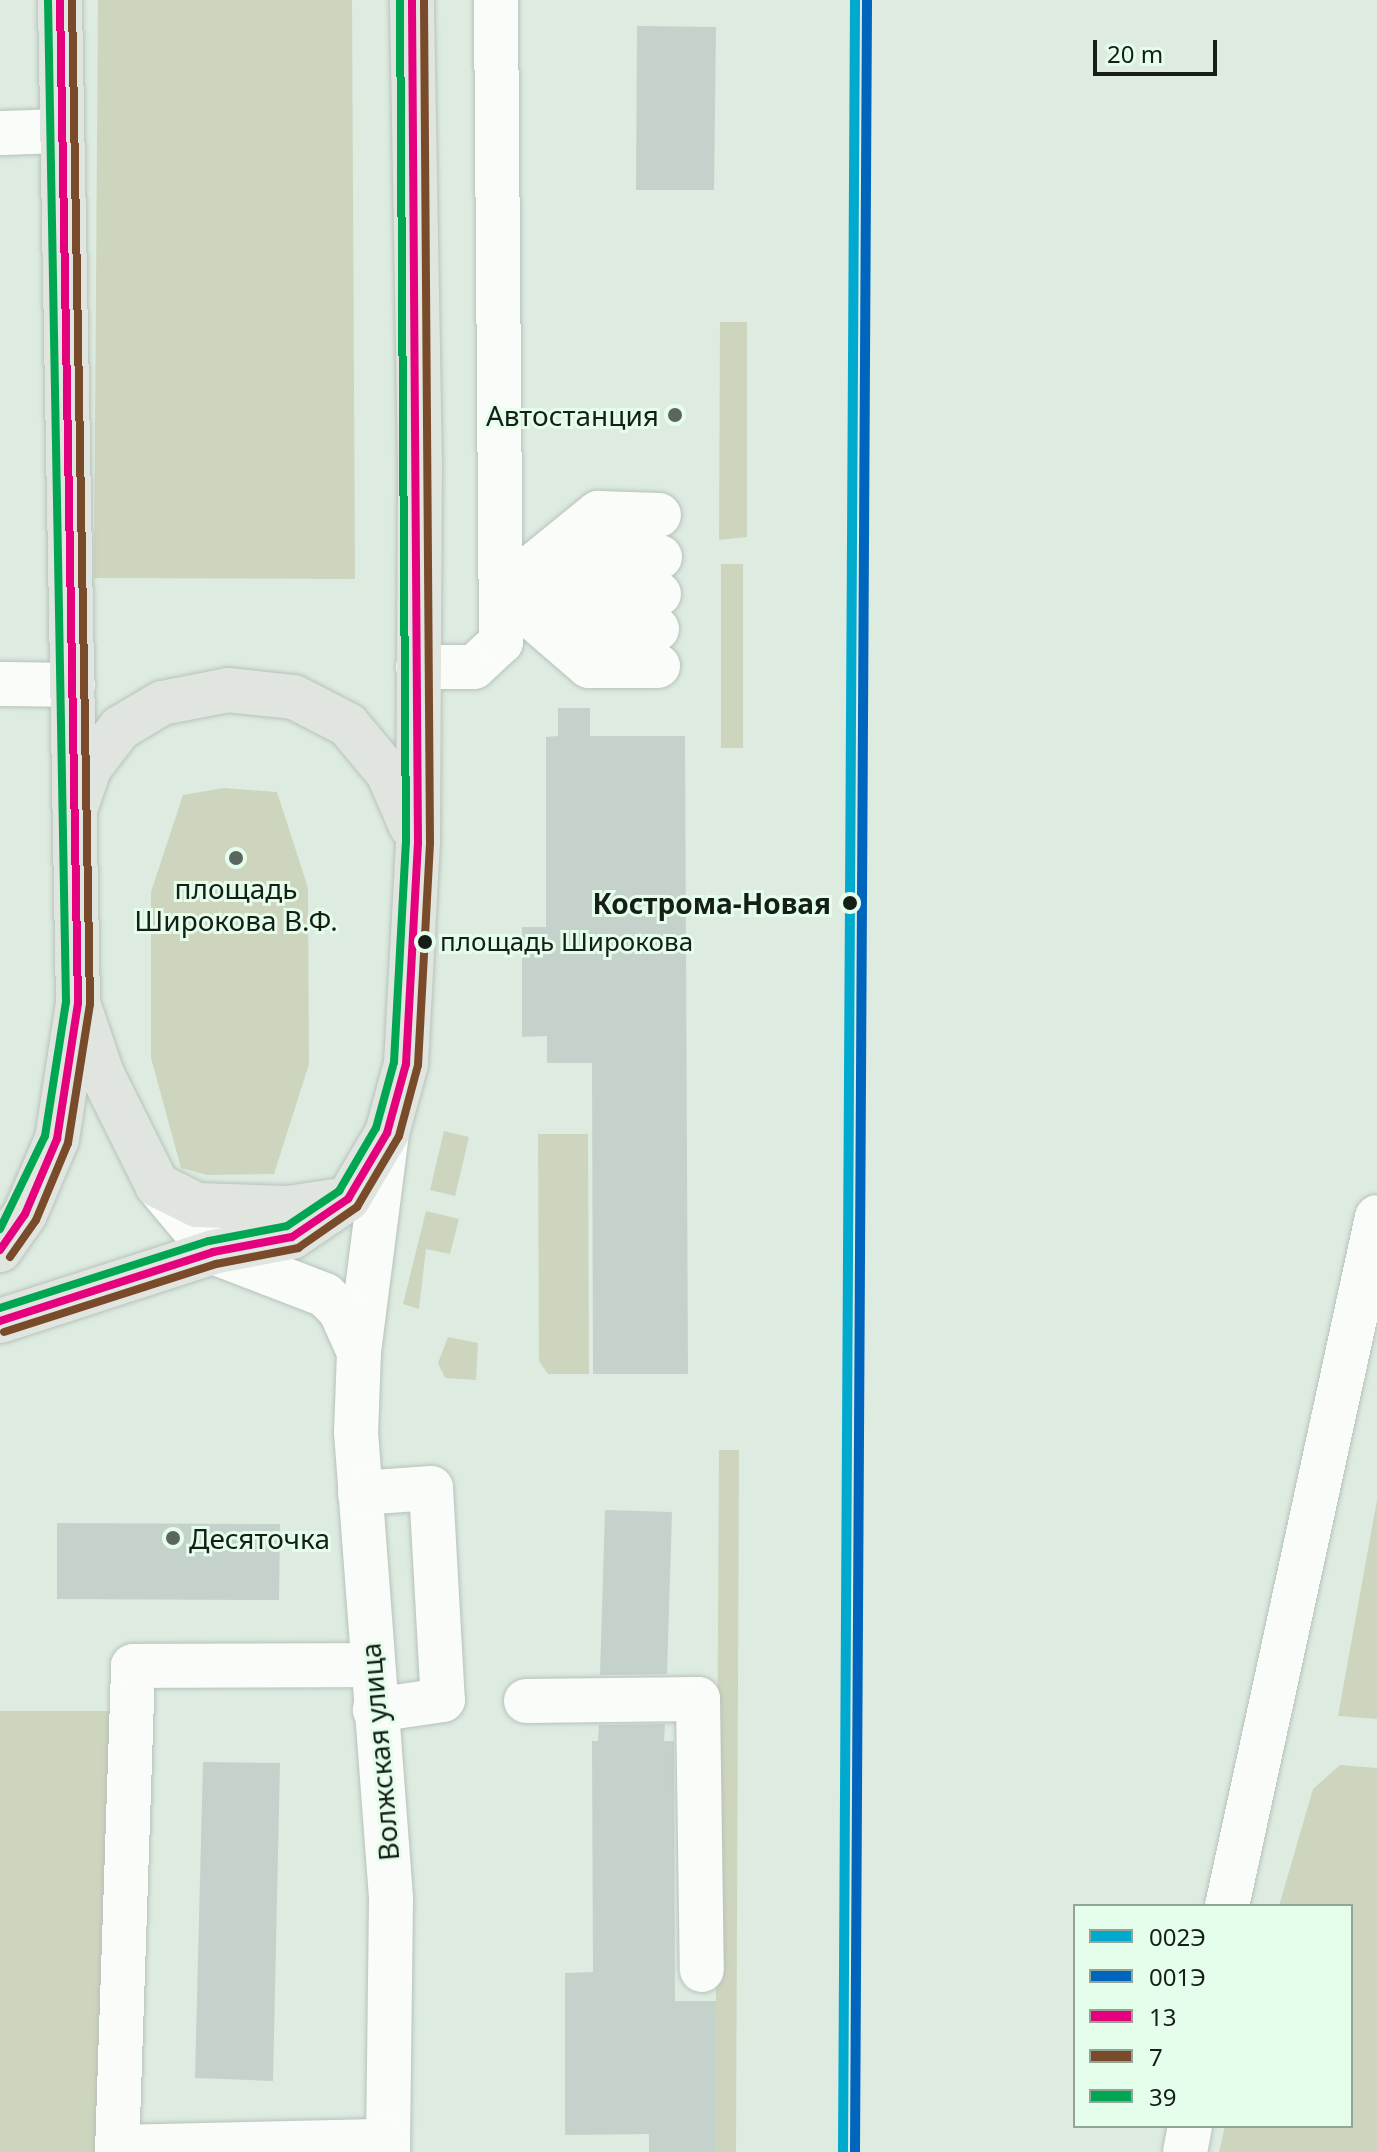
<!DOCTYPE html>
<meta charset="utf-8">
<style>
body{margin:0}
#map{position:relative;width:1377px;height:2152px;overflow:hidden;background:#ddebe1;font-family:"Noto Sans",sans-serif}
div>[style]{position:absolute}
.green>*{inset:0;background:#ced5be}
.building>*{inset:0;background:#c5d2cb}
.roads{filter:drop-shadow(0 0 2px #b7c2ba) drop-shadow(0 0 2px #b7c2ba)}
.minor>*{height:44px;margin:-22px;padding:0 22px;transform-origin:22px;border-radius:22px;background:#fafcfa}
.major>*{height:44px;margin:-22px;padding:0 22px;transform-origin:22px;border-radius:22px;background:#e0e5df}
.bus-1>*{height:8px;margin:-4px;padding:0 4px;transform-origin:4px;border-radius:4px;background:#e5007d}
.bus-2>*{height:8px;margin:-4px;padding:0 4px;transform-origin:4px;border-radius:4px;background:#7a4b2a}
.bus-3>*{height:8px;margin:-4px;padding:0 4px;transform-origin:4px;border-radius:4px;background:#00a651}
.rail-1>*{height:10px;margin:-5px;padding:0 5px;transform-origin:5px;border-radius:5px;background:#00a9ce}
.rail-2>*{height:10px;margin:-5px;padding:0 5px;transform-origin:5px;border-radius:5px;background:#0065bd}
.dots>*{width:22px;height:22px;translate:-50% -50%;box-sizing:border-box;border:4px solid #e5feeb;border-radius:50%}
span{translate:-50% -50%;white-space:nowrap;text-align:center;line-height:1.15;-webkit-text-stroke:6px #e5feeb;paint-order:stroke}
.bus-label{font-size:26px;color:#151f18}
.left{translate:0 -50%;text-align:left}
.poi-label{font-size:28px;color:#151f18}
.right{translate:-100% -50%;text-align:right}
.stop-label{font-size:28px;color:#151f18;font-weight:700}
.street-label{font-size:28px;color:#151f18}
.legend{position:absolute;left:1073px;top:1904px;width:280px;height:224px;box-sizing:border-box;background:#e5feeb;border:2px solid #92a597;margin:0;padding:10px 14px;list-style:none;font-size:24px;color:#151f18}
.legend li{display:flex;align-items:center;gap:16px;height:40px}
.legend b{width:40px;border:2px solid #92a597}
.scale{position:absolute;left:1093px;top:40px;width:124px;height:36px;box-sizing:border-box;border:4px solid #151f18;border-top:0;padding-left:10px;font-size:24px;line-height:28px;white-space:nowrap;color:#151f18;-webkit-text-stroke:6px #e5feeb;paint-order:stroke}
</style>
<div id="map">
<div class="green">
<div style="clip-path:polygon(98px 0,352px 0,355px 579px,94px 578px)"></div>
<div style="clip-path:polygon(720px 322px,747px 322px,747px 537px,719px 540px)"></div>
<div style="clip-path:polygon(721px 564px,743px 564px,743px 748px,721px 748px)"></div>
<div style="clip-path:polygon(224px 788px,277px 792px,308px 888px,309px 1064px,274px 1174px,207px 1175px,181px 1168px,151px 1058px,151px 892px,183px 795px)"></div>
<div style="clip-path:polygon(444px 1131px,469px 1137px,455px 1196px,430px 1190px)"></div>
<div style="clip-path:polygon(538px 1134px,588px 1134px,589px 1374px,548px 1374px,539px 1361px)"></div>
<div style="clip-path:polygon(426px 1211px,459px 1219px,450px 1254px,426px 1249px,419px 1309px,403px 1304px)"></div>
<div style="clip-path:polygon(448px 1337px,478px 1343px,476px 1380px,445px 1378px,438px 1363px)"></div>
<div style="clip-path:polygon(719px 1450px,739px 1450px,736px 2152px,715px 2152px)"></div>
<div style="clip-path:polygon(1377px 1500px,1377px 1719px,1338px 1716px)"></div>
<div style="clip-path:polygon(0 1711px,112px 1711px,95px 2152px,0 2152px)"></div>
<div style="clip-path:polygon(1340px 1765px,1377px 1768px,1377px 2152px,1219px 2152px,1225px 2126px,1351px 2126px,1351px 1906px,1279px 1906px,1313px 1789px)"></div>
</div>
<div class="building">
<div style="clip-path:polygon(637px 26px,716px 27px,714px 190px,636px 190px)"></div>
<div style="clip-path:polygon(558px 708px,590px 708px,590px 736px,685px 736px,688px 1374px,593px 1374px,592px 1063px,547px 1063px,547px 1036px,522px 1037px,522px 927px,546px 927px,546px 737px,558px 736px)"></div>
<div style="clip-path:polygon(605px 1510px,672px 1512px,667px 1674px,600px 1675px)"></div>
<div style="clip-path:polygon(57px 1523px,280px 1524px,279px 1600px,57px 1599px)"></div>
<div style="clip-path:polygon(665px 1724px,664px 1741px,674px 1741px,675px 2001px,716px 2001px,715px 2152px,649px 2152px,649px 2134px,565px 2135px,565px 1973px,593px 1972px,592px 1741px,598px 1741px,599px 1725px)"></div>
<div style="clip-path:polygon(203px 1762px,280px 1763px,273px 2081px,195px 2078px)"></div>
</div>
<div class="roads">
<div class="minor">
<div style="left:0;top:133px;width:61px;rotate:-1.9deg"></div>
<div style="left:538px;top:577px;width:59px;rotate:-20deg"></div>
<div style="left:593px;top:557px;width:67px"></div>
<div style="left:502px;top:591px;width:115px;rotate:40.8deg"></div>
<div style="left:589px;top:666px;width:69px"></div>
<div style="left:502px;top:591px;width:124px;rotate:-39.1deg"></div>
<div style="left:598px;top:513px;width:61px;rotate:1.9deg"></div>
<div style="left:529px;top:591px;width:130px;rotate:1.3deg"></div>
<div style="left:538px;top:606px;width:57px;rotate:23.9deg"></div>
<div style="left:590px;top:629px;width:67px"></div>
<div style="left:418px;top:667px;width:56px"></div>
<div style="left:474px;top:667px;width:37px;rotate:-43deg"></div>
<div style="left:501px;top:642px;width:642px;rotate:-90.45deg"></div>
<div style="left:0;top:684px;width:73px;rotate:0.8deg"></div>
<div style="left:387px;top:1133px;width:221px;rotate:97.3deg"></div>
<div style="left:359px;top:1352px;width:80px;rotate:92.1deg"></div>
<div style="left:356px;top:1432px;width:469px;rotate:85.7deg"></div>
<div style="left:391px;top:1900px;width:252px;rotate:90.7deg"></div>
<div style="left:157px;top:1185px;width:87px;rotate:50.1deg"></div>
<div style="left:213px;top:1252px;width:120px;rotate:21deg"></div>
<div style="left:325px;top:1295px;width:21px;rotate:45deg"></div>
<div style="left:340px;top:1310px;width:46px;rotate:65.7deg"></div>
<div style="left:360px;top:1493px;width:71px;rotate:-4deg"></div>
<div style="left:431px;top:1488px;width:212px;rotate:86.8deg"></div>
<div style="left:443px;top:1700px;width:69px;rotate:171.6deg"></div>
<div style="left:526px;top:1701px;width:172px;rotate:-0.7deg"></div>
<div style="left:698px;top:1699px;width:271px;rotate:89.2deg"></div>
<div style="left:1227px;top:1906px;width:705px;rotate:-77.72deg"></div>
<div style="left:117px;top:2147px;width:271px;rotate:-1.3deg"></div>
<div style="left:117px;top:2152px;width:486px;rotate:-88.1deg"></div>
<div style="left:133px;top:1666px;width:238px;rotate:-0.2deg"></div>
<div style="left:1185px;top:2152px;width:26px;rotate:-79deg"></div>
</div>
<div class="major">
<div style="left:77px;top:804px;width:39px;rotate:-71deg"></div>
<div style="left:90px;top:767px;width:49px;rotate:-52.4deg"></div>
<div style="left:120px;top:728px;width:49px;rotate:-30.8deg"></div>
<div style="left:162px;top:703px;width:67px;rotate:-11.1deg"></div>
<div style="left:228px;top:690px;width:66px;rotate:6.1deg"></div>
<div style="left:294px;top:697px;width:61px;rotate:27.4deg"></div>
<div style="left:348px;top:725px;width:62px;rotate:50.2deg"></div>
<div style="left:388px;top:773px;width:58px;rotate:66.5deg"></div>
<div style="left:80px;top:1009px;width:69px;rotate:71.3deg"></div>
<div style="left:102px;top:1074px;width:124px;rotate:63.6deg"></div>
<div style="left:157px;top:1185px;width:45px;rotate:26.6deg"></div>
<div style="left:197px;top:1205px;width:91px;rotate:1.9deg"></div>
<div style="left:288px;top:1208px;width:47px;rotate:-8.7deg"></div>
<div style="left:0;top:1250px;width:44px;rotate:-55.2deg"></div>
<div style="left:25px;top:1214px;width:82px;rotate:-66.9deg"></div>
<div style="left:57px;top:1139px;width:138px;rotate:-81.2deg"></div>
<div style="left:78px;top:1003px;width:1003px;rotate:-91.03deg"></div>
<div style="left:0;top:1321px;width:224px;rotate:-17.9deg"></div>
<div style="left:213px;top:1252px;width:80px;rotate:-10.8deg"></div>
<div style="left:292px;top:1237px;width:68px;rotate:-34.2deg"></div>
<div style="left:348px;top:1199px;width:77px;rotate:-59.4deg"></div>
<div style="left:387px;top:1133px;width:72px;rotate:-74.6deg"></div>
<div style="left:406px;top:1064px;width:221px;rotate:-86.9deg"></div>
<div style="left:418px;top:843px;width:378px;rotate:-89.7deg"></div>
<div style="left:420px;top:465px;width:465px;rotate:-91deg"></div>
</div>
</div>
<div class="bus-1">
<div style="left:0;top:1250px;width:44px;rotate:-55.2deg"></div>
<div style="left:25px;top:1214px;width:82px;rotate:-66.9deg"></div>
<div style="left:57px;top:1139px;width:138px;rotate:-81.2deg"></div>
<div style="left:78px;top:1003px;width:1003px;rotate:-91.03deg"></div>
<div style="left:0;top:1321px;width:224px;rotate:-17.9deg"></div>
<div style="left:213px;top:1252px;width:80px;rotate:-10.8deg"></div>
<div style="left:292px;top:1237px;width:68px;rotate:-34.2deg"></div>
<div style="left:348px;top:1199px;width:77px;rotate:-59.4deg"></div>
<div style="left:387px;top:1133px;width:72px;rotate:-74.6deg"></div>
<div style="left:406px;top:1064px;width:221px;rotate:-86.9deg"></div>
<div style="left:418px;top:843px;width:843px;rotate:-90.41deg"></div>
</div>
<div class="bus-2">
<div style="left:10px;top:1257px;width:45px;rotate:-54.9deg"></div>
<div style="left:36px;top:1220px;width:83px;rotate:-67.4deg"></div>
<div style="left:68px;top:1143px;width:141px;rotate:-81deg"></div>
<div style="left:90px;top:1004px;width:1004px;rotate:-91.03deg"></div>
<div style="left:4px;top:1332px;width:223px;rotate:-17.8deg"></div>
<div style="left:216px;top:1264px;width:84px;rotate:-11deg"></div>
<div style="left:298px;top:1248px;width:72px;rotate:-34.8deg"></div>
<div style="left:357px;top:1207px;width:82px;rotate:-59.4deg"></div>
<div style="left:399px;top:1136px;width:73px;rotate:-75deg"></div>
<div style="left:418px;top:1065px;width:222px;rotate:-86.9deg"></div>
<div style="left:430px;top:843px;width:843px;rotate:-90.41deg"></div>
</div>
<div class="bus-3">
<div style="left:0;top:1229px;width:103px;rotate:-64.2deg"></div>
<div style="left:45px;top:1136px;width:136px;rotate:-81.1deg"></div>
<div style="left:66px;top:1002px;width:1002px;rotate:-91.03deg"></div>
<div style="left:0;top:1308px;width:219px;rotate:-17.8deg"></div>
<div style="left:209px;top:1241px;width:79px;rotate:-10.9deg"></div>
<div style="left:287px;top:1226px;width:63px;rotate:-33.9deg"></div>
<div style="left:339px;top:1191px;width:73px;rotate:-59.6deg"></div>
<div style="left:376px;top:1128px;width:68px;rotate:-74.7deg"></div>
<div style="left:394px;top:1062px;width:219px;rotate:-86.9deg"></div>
<div style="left:406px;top:843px;width:843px;rotate:-90.41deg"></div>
</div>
<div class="rail-1">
<div style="left:843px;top:2152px;width:2152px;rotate:-89.68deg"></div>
</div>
<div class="rail-2">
<div style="left:855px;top:2152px;width:2152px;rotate:-89.68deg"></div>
</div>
<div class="dots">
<div style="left:675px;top:415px;background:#5b665e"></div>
<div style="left:236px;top:858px;background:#5b665e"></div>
<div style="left:850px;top:903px;background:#151f18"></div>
<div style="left:425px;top:942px;background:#151f18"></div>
<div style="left:173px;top:1538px;background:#5b665e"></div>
</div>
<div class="bus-label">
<span class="left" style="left:440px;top:942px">площадь Широкова</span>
</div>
<div class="poi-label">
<span class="right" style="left:659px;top:415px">Автостанция</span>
<span style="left:236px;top:904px">площадь<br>Широкова В.Ф.</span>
<span class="left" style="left:189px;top:1538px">Десяточка</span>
</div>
<div class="stop-label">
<span class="right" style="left:831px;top:903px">Кострома-Новая</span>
</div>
<div class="street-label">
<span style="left:379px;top:1752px;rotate:-95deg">Волжская улица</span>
</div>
<ul class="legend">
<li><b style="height:10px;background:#00a9ce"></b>002Э</li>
<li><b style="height:10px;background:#0065bd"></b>001Э</li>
<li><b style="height:10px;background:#e5007d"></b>13</li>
<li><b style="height:10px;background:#7a4b2a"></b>7</li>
<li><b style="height:10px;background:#00a651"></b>39</li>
</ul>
<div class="scale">20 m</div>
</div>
